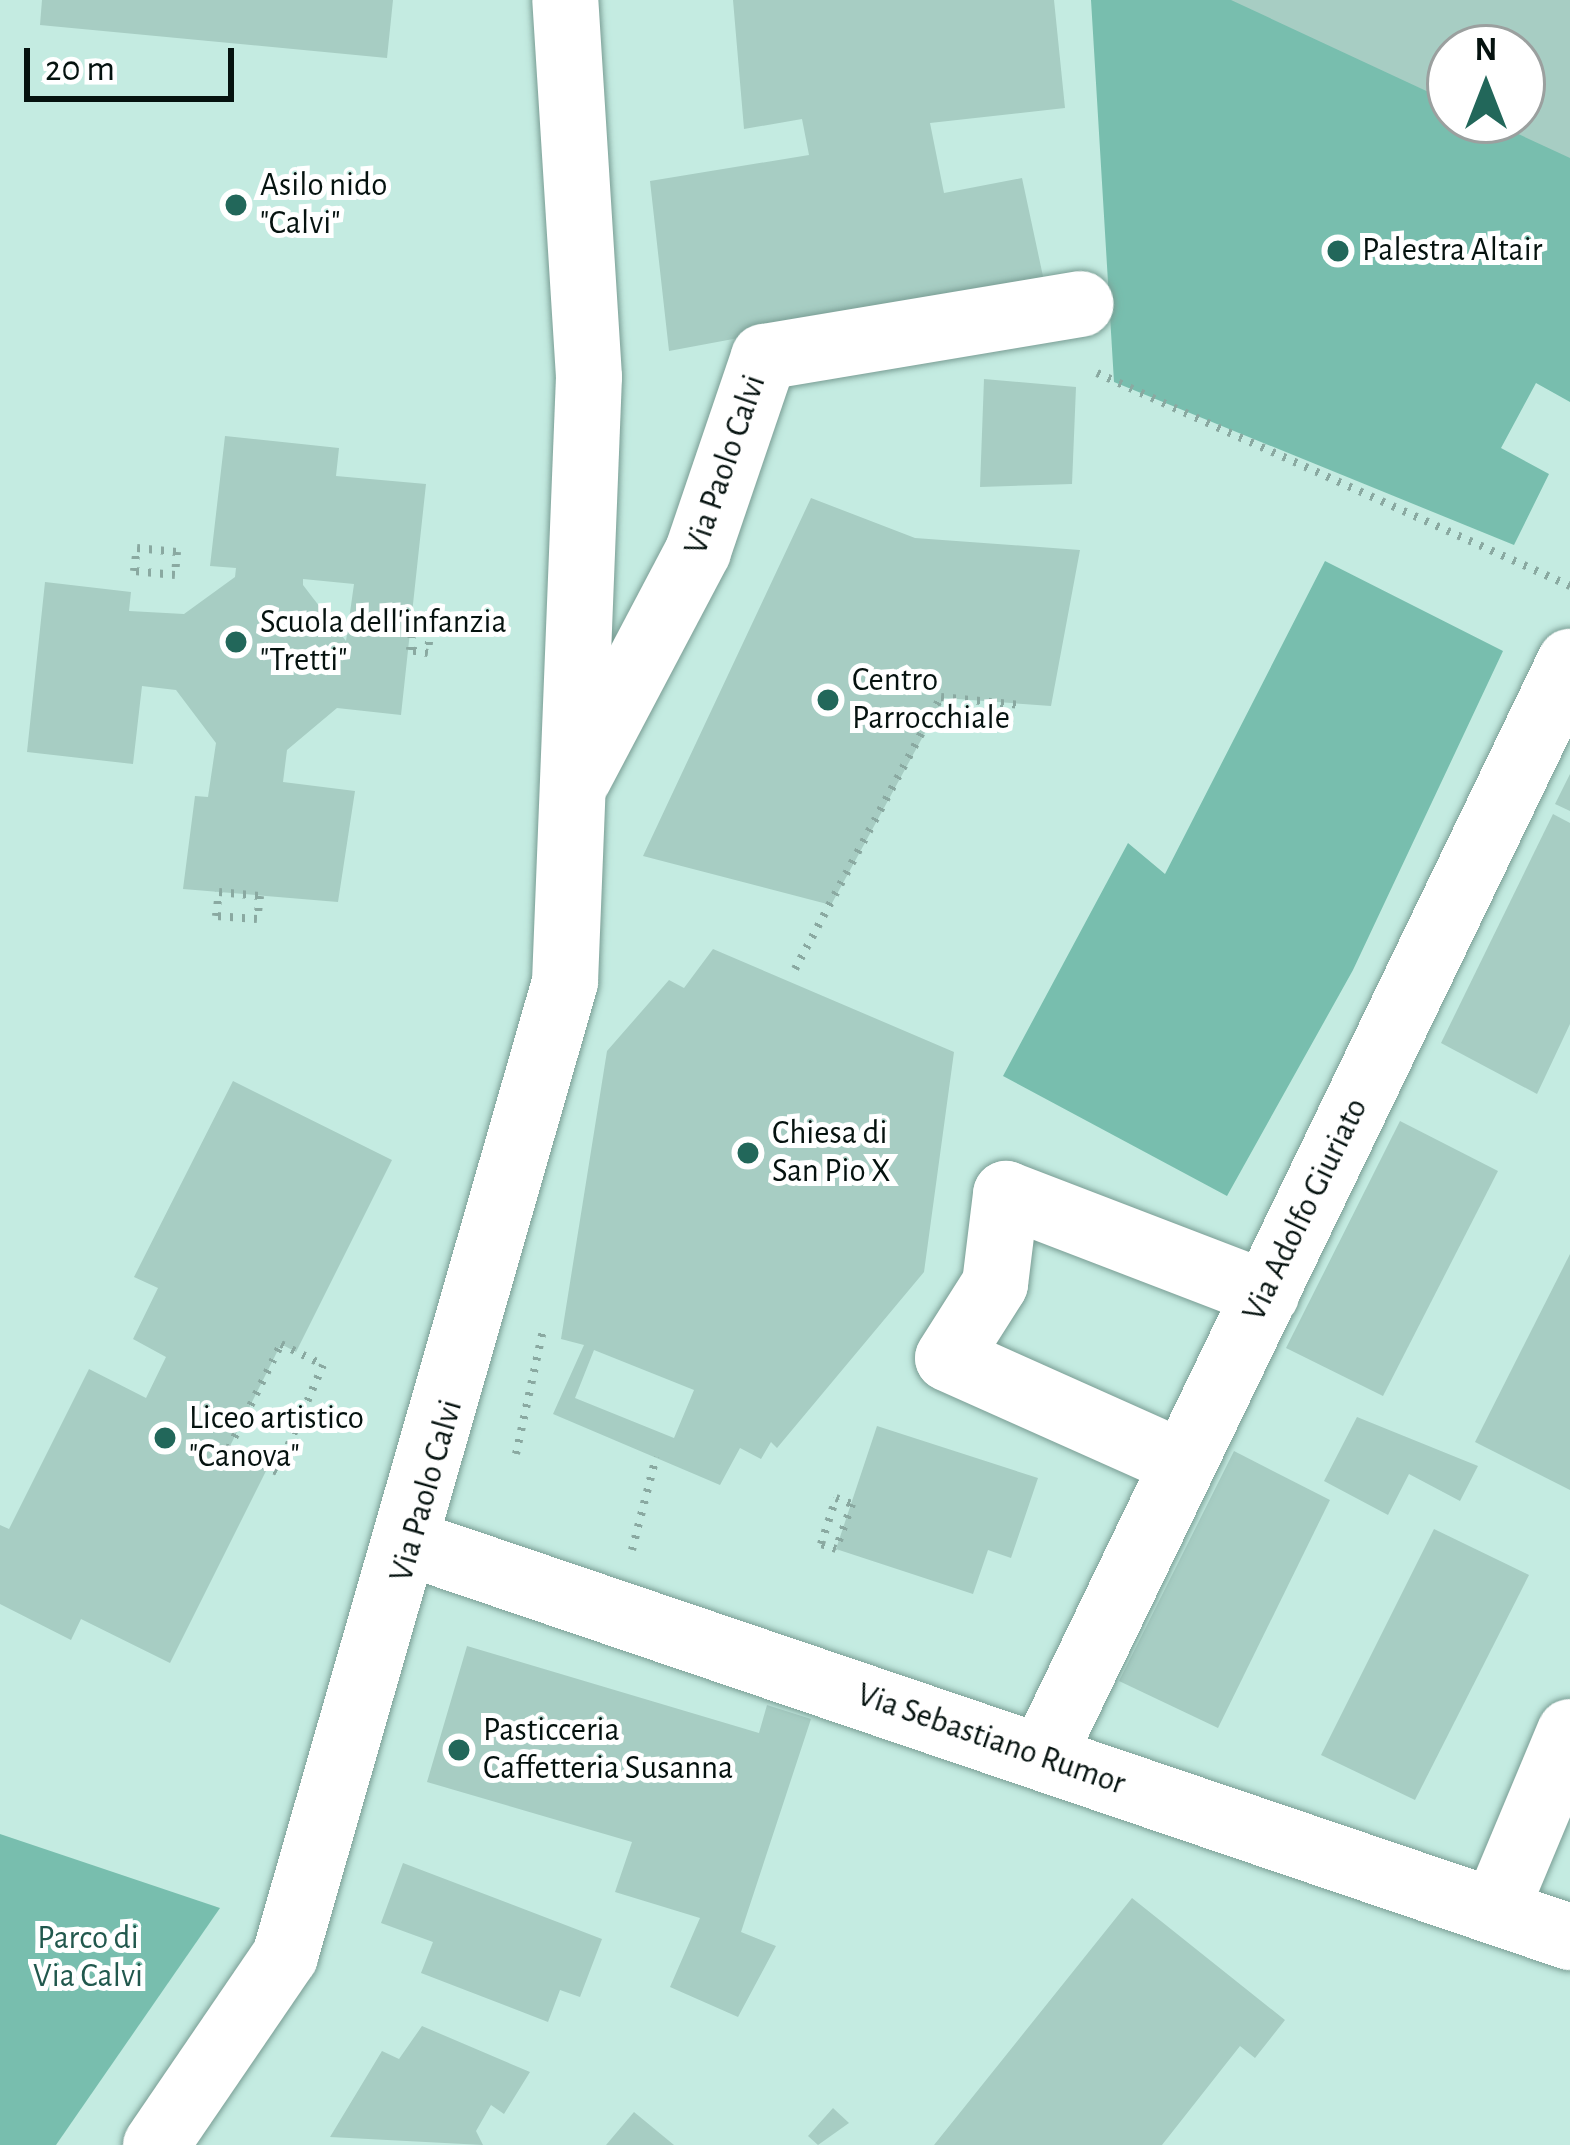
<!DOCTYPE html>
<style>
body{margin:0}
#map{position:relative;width:1570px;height:2145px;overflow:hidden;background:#c4ebe1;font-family:"Alegreya Sans",sans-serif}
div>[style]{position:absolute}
.green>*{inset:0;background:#78beae}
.building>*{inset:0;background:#a7cdc3}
.path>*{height:8px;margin-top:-4px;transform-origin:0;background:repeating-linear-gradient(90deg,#8aa9a1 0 3px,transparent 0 12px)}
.roads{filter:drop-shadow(0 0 3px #799d94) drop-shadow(0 0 3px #799d94)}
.minor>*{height:66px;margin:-33px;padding:0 33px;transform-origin:33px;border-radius:33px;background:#fff}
.dots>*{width:33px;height:33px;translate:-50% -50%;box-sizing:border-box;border:6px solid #fff;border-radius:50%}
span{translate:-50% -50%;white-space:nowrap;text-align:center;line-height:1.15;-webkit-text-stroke:10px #fff;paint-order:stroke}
.poi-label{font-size:33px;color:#05120f}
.left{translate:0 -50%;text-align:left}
.street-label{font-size:33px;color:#05120f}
.park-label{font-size:33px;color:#21584d}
.north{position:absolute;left:1426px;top:24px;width:120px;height:120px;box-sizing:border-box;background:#fff;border:3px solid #9ba09f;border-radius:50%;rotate:0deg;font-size:33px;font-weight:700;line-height:48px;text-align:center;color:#05120f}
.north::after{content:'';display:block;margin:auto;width:42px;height:54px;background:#22675a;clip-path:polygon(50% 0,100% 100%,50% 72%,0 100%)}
.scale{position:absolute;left:24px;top:48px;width:210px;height:54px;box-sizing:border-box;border:6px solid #05120f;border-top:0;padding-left:15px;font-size:36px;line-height:42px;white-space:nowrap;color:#05120f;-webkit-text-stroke:9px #fff;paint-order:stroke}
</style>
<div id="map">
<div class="green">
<div style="clip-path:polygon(evenodd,1091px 0,1570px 0,1570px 402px,1536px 383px,1501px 448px,1549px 474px,1514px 545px,1114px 382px,1091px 0,1450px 48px,1522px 48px,1522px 120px,1450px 120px,1450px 48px)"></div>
<div style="clip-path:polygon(1325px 561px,1503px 651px,1353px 970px,1227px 1196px,1003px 1076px,1128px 843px,1165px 874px)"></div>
<div style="clip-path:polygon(0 1834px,220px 1908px,56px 2145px,0 2145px)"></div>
</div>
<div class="building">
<div style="clip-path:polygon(42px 0,393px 0,387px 58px,40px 25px)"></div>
<div style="clip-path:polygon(733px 0,1054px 0,1065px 108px,930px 123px,944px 193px,1022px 178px,1044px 281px,669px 351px,650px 181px,809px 155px,802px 119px,744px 129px)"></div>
<div style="clip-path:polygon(1231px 0,1570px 0,1570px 158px,1488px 120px,1522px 120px,1522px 48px,1450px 48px,1450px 102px)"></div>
<div style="clip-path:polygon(984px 379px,1076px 387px,1072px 484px,980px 487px)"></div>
<div style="clip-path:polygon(evenodd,225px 436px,339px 448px,336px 476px,426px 484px,401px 715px,337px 708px,287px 750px,283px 782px,355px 791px,338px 902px,183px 889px,195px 796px,208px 797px,216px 743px,176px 690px,142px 686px,133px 764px,27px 752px,45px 582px,131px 592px,129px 611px,184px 614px,235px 577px,236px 568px,210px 566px,225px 436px,303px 579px,354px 584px,346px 641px,303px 585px,303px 579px)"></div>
<div style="clip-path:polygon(811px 498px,915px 538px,1080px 550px,1051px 706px,944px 698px,831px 905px,643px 856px)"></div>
<div style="clip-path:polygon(1570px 774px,1570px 811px,1555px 804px)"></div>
<div style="clip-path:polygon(1553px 814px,1570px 823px,1570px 1024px,1537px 1094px,1441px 1043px)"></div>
<div style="clip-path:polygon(evenodd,713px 949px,954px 1052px,924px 1272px,777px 1448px,771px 1442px,761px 1459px,740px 1448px,720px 1485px,553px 1414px,584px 1345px,561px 1339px,607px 1051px,669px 980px,684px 988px,713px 949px,594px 1350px,694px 1390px,674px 1438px,575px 1398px,594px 1350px)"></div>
<div style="clip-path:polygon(233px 1081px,392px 1160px,296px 1352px,281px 1344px,229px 1448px,268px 1467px,170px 1663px,81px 1619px,71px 1640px,0 1604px,0 1525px,9px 1529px,89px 1369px,146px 1398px,166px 1357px,133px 1339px,158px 1288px,134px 1277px)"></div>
<div style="clip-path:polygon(1400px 1121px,1498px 1171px,1383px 1396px,1286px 1348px)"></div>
<div style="clip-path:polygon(1570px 1254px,1570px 1490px,1475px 1442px)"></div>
<div style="clip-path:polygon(1357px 1417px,1478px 1466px,1460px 1501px,1409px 1474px,1388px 1515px,1324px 1481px)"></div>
<div style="clip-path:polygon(877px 1426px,1038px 1478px,1011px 1558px,988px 1550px,973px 1594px,836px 1549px)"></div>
<div style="clip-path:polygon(1234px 1451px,1330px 1500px,1218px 1728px,1119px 1681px)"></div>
<div style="clip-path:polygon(1434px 1529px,1529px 1575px,1415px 1800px,1321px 1755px)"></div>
<div style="clip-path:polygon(467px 1646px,759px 1733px,767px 1705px,811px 1719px,741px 1932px,776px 1946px,738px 2017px,670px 1987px,700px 1918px,615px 1892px,632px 1842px,427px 1782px)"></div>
<div style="clip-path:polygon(403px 1863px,602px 1939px,580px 1997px,560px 1990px,548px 2022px,421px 1973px,433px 1942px,381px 1923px)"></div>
<div style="clip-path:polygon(1132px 1898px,1285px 2020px,1255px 2058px,1240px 2046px,1162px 2145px,934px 2145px)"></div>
<div style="clip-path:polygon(422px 2026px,530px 2072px,504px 2114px,491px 2105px,476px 2131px,483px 2145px,330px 2137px,382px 2051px,399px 2059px)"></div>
<div style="clip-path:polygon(833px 2108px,849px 2123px,818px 2145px,808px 2136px)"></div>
<div style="clip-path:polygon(634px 2112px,674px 2145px,606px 2145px)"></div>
</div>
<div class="path">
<div style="left:1097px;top:373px;width:519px;rotate:24.24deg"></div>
<div style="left:137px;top:548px;width:40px;rotate:5.7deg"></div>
<div style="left:177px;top:552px;width:23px;rotate:95deg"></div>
<div style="left:175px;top:575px;width:41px;rotate:-174.4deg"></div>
<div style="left:134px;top:571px;width:23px;rotate:-83deg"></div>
<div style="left:414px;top:615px;width:18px;rotate:9deg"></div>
<div style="left:432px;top:618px;width:35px;rotate:97deg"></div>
<div style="left:428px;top:653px;width:18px;rotate:-171deg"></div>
<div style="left:410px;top:650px;width:35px;rotate:-83deg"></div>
<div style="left:219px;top:892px;width:41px;rotate:5.6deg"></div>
<div style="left:260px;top:896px;width:23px;rotate:97deg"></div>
<div style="left:257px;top:919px;width:41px;rotate:-175.8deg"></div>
<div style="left:216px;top:916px;width:24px;rotate:-83deg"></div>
<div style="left:795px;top:969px;width:309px;rotate:-61.8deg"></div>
<div style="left:941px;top:697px;width:79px;rotate:5.8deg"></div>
<div style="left:281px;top:1344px;width:47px;rotate:26.6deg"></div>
<div style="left:323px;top:1365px;width:116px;rotate:113.3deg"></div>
<div style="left:277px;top:1472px;width:54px;rotate:-153.4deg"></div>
<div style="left:229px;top:1448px;width:116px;rotate:-63.4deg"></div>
<div style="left:516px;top:1454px;width:131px;rotate:-77.7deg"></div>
<div style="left:836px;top:1498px;width:17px;rotate:21deg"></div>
<div style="left:852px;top:1504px;width:48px;rotate:109.6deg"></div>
<div style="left:836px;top:1549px;width:16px;rotate:-162deg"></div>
<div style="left:821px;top:1544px;width:48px;rotate:-71.9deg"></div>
<div style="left:632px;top:1550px;width:96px;rotate:-75.5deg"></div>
</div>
<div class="roads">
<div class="minor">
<div style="left:579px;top:777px;width:255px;rotate:-62.2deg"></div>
<div style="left:698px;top:551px;width:205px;rotate:-71.2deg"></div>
<div style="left:764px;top:357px;width:321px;rotate:-9.5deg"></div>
<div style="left:1180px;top:1462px;width:254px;rotate:-155.9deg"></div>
<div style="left:948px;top:1358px;width:88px;rotate:-57.6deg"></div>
<div style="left:995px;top:1284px;width:91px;rotate:-83deg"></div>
<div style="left:1006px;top:1194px;width:279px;rotate:21deg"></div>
<div style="left:412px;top:1544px;width:1223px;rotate:18.75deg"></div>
<div style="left:1042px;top:1757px;width:1216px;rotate:-64.26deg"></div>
<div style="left:1495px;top:1911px;width:194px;rotate:-67.3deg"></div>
<div style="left:156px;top:2145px;width:229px;rotate:-55.7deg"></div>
<div style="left:285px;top:1956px;width:1013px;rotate:-73.96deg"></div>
<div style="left:565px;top:982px;width:605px;rotate:-87.73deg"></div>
<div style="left:589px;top:377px;width:378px;rotate:-93.6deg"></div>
</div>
</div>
<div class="dots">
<div style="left:236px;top:205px;background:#22675a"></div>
<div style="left:1338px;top:251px;background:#22675a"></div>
<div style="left:236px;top:642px;background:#22675a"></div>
<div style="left:828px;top:700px;background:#22675a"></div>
<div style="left:748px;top:1153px;background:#22675a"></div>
<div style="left:165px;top:1438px;background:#22675a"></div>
<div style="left:459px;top:1750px;background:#22675a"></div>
</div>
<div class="poi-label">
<span class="left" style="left:260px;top:205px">Asilo nido<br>"Calvi"</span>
<span class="left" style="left:1362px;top:251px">Palestra Altair</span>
<span class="left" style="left:260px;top:642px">Scuola dell'infanzia<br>"Tretti"</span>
<span class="left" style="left:852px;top:700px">Centro<br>Parrocchiale</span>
<span class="left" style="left:772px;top:1153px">Chiesa di<br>San Pio X</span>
<span class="left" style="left:189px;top:1438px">Liceo artistico<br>"Canova"</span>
<span class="left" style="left:483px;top:1750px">Pasticceria<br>Caffetteria Susanna</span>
</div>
<div class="street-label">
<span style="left:726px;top:465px;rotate:-71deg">Via Paolo Calvi</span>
<span style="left:1306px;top:1210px;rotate:-64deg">Via Adolfo Giuriato</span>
<span style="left:427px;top:1491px;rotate:-74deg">Via Paolo Calvi</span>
<span style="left:991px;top:1740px;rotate:19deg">Via Sebastiano Rumor</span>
</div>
<div class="park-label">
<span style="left:88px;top:1958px">Parco di<br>Via Calvi</span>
</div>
<div class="north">N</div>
<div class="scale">20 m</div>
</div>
